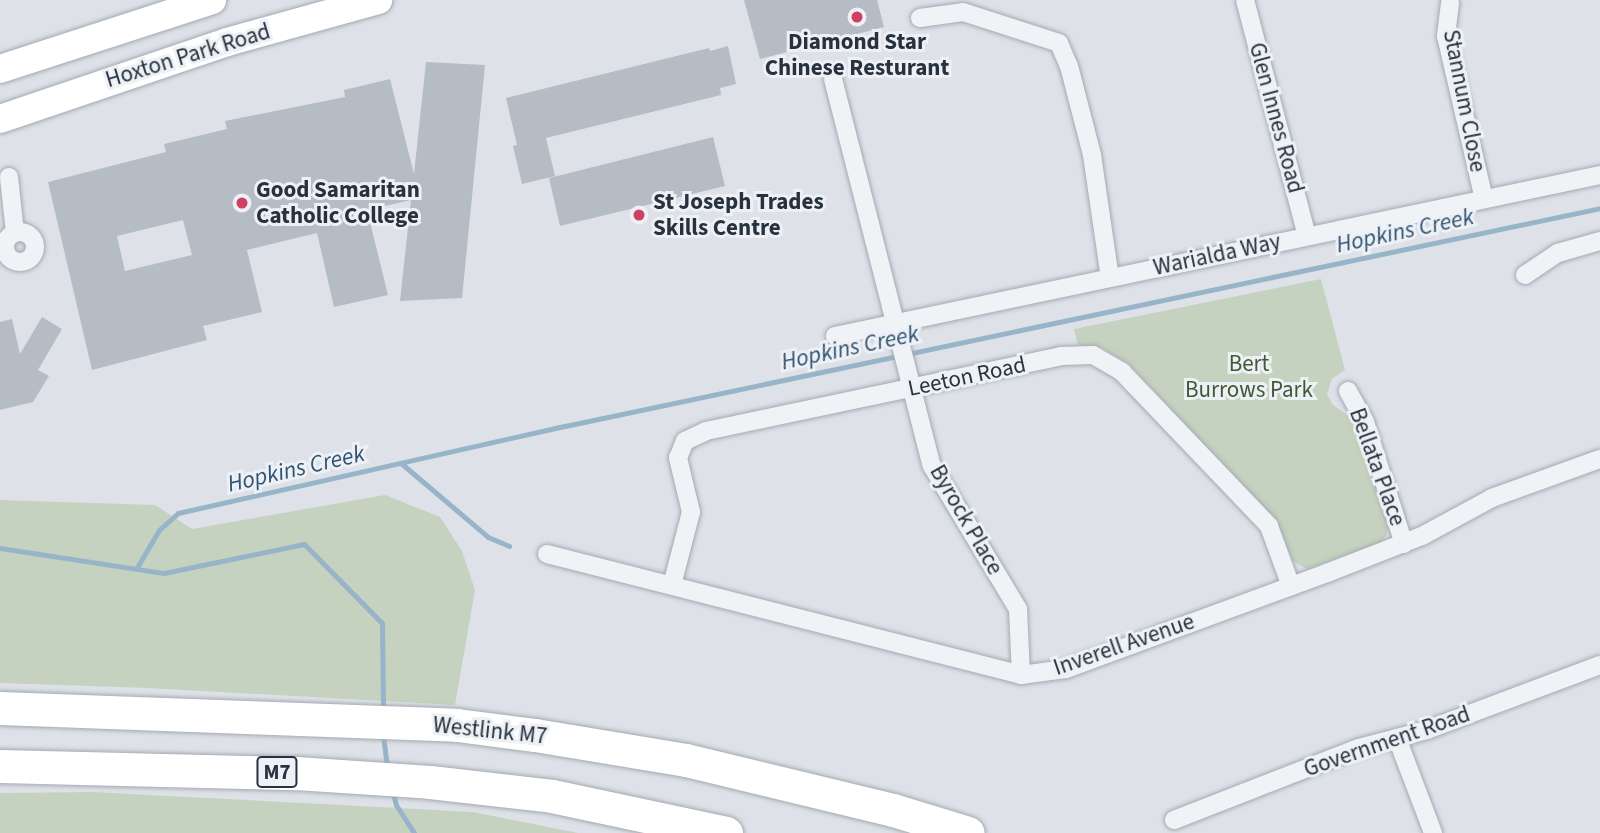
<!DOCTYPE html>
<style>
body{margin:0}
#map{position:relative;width:1600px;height:833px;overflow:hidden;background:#dee2e8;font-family:"Source Sans 3",sans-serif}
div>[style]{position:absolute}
.green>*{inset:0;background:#c5d2bf}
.stream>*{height:5px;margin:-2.5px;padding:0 2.5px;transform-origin:2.5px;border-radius:2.5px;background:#98b4c9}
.building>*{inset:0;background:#b5bcc4}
.roads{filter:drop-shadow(0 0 2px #a3aab2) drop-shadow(0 0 2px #a3aab2)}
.minor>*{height:18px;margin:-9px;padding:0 9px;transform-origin:9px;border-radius:9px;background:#f0f3f6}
.minor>.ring{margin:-9px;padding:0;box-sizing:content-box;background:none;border:18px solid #f0f3f6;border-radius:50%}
.primary>*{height:28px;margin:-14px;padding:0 14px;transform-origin:14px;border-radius:14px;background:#fff}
.motorway>*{height:33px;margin:-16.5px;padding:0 16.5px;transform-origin:16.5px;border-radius:16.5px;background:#fff}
.dots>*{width:19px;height:19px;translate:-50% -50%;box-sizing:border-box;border:4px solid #edf1f5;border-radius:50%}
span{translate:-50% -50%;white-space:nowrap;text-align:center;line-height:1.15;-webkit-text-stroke:6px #edf1f5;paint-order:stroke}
.shield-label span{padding:2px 5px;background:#edf1f5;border:2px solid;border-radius:5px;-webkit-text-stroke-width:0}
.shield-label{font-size:21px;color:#27323e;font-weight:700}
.poi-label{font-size:23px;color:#27323e;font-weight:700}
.left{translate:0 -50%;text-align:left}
.street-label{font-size:23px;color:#27323e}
.park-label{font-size:23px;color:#3f5a34}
.water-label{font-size:24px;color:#305473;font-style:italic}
</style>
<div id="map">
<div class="green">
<div style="clip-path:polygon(1321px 279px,1345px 370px,1332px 379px,1327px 394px,1333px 405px,1357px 422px,1390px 522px,1386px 536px,1380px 543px,1307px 569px,1293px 561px,1272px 517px,1129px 364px,1101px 347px,1078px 345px,1074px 329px)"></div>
<div style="clip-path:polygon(385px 495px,440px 517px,462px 551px,475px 590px,455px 705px,148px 688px,0 683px,0 500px,155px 505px,192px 529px)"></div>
<div style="clip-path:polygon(93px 792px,473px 812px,578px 833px,0 833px,0 793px)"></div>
</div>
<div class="stream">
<div style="left:402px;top:464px;width:113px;rotate:40.3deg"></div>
<div style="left:488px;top:537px;width:23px;rotate:23deg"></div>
<div style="left:0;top:548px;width:166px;rotate:8.7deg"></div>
<div style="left:164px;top:573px;width:143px;rotate:-11.7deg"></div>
<div style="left:304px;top:544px;width:111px;rotate:45.4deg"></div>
<div style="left:382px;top:623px;width:88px;rotate:89.3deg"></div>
<div style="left:136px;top:569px;width:45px;rotate:-59.5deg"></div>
<div style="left:159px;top:530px;width:25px;rotate:-42deg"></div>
<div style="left:178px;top:513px;width:397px;rotate:-12.7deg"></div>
<div style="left:565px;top:426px;width:1058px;rotate:-11.89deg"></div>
<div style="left:383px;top:735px;width:31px;rotate:83deg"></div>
<div style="left:392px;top:790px;width:16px;rotate:75deg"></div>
<div style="left:396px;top:805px;width:33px;rotate:57deg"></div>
</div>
<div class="building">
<div style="clip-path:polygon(744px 0,877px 0,884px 27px,760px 59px)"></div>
<div style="clip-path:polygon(728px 46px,736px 84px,720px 88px,721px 95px,546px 138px,555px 176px,522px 184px,513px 146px,517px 145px,506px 98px,709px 48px,710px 51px)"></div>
<div style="clip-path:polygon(evenodd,426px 62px,485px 65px,462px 298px,400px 301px,411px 200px,367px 210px,388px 295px,334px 307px,317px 233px,247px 250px,262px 312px,203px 326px,207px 340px,92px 370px,48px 182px,166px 152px,164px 144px,227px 129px,225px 121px,345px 97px,344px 90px,390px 79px,414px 174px,426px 62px,183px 220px,192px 255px,125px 271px,117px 236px,183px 220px)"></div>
<div style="clip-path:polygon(713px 137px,725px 186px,560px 226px,549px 178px)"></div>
<div style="clip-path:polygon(42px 317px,62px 329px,38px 370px,49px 376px,33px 402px,0 410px,0 322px,12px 319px,20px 354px)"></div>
</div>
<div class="roads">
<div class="minor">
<div style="left:1245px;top:0;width:244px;rotate:75.3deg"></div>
<div style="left:1450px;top:3px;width:33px;rotate:97deg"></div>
<div style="left:1446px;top:36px;width:167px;rotate:76.9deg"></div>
<div style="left:920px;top:18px;width:43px;rotate:-7.9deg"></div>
<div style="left:963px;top:12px;width:101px;rotate:17.9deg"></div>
<div style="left:1059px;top:43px;width:25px;rotate:67deg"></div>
<div style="left:1069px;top:66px;width:92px;rotate:75.5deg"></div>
<div style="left:1092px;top:155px;width:124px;rotate:81.7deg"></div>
<div style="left:833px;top:79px;width:399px;rotate:75.7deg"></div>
<div style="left:932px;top:466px;width:167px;rotate:59deg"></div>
<div style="left:1018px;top:609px;width:66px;rotate:87.4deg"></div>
<div style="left:9px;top:177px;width:56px;rotate:83.9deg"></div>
<div class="ring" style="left:5px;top:232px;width:12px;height:12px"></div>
<div style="left:1525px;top:275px;width:40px;rotate:-34deg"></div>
<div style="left:1558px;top:253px;width:44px;rotate:-15.9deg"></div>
<div style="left:835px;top:336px;width:782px;rotate:-11.88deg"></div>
<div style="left:1348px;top:391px;width:35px;rotate:61deg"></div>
<div style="left:1365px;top:422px;width:128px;rotate:72.3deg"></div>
<div style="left:547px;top:554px;width:489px;rotate:14.3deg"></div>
<div style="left:1021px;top:675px;width:45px;rotate:-7.6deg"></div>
<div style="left:1066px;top:669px;width:278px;rotate:-20.2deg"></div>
<div style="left:1327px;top:573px;width:102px;rotate:-21.3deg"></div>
<div style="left:1422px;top:536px;width:80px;rotate:-28.5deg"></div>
<div style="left:1492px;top:498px;width:115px;rotate:-19.9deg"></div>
<div style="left:672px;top:585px;width:75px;rotate:-75.4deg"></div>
<div style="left:691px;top:512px;width:56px;rotate:-103.5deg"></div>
<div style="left:678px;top:458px;width:18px;rotate:-68deg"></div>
<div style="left:685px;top:441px;width:23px;rotate:-25deg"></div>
<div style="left:706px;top:431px;width:363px;rotate:-11.9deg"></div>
<div style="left:1061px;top:356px;width:32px;rotate:-2deg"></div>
<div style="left:1093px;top:355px;width:34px;rotate:30deg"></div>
<div style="left:1122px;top:372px;width:213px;rotate:46.3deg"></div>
<div style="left:1269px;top:526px;width:64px;rotate:69.9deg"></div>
<div style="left:1397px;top:738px;width:102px;rotate:69.2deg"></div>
<div style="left:1174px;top:820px;width:199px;rotate:-21.3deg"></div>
<div style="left:1359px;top:748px;width:70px;rotate:-14.8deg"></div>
<div style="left:1427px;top:730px;width:185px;rotate:-20.6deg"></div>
</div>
<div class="primary">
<div style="left:0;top:69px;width:223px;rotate:-18deg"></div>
<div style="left:0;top:119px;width:240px;rotate:-18.7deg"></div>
<div style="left:227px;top:42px;width:157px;rotate:-15.5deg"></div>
</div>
<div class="motorway">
<div style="left:0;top:708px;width:457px;rotate:2.1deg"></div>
<div style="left:457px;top:725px;width:79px;rotate:7.3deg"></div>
<div style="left:535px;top:735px;width:153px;rotate:9.4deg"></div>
<div style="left:686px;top:760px;width:213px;rotate:13.6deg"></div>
<div style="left:893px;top:810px;width:78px;rotate:17deg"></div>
<div style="left:0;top:766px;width:296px;rotate:1.4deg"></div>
<div style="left:296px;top:773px;width:134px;rotate:3.8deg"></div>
<div style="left:430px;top:782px;width:123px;rotate:6.5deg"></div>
<div style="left:552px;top:796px;width:178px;rotate:12deg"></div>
</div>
</div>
<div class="dots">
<div style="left:857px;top:17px;background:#d04063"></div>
<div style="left:242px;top:203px;background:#d04063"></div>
<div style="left:639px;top:215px;background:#d04063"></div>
</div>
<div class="shield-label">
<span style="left:277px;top:772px">M7</span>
</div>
<div class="poi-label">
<span style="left:857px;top:55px">Diamond Star<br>Chinese Resturant</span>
<span class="left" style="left:256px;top:203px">Good Samaritan<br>Catholic College</span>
<span class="left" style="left:653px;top:215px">St Joseph Trades<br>Skills Centre</span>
</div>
<div class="street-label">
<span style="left:188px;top:56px;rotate:-17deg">Hoxton Park Road</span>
<span style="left:1464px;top:101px;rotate:79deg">Stannum Close</span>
<span style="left:1276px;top:118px;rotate:75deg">Glen Innes Road</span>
<span style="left:1217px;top:255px;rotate:-12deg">Warialda Way</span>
<span style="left:967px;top:377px;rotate:-12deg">Leeton Road</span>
<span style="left:1377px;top:467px;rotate:70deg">Bellata Place</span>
<span style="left:966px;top:520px;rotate:60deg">Byrock Place</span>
<span style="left:1124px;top:645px;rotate:-19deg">Inverell Avenue</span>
<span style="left:490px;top:731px;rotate:6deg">Westlink M7</span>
<span style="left:1387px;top:742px;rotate:-19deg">Government Road</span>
</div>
<div class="park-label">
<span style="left:1249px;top:377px">Bert<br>Burrows Park</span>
</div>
<div class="water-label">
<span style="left:1405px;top:231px;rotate:-12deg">Hopkins Creek</span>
<span style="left:850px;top:348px;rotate:-12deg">Hopkins Creek</span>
<span style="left:296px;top:469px;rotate:-13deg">Hopkins Creek</span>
</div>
</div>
